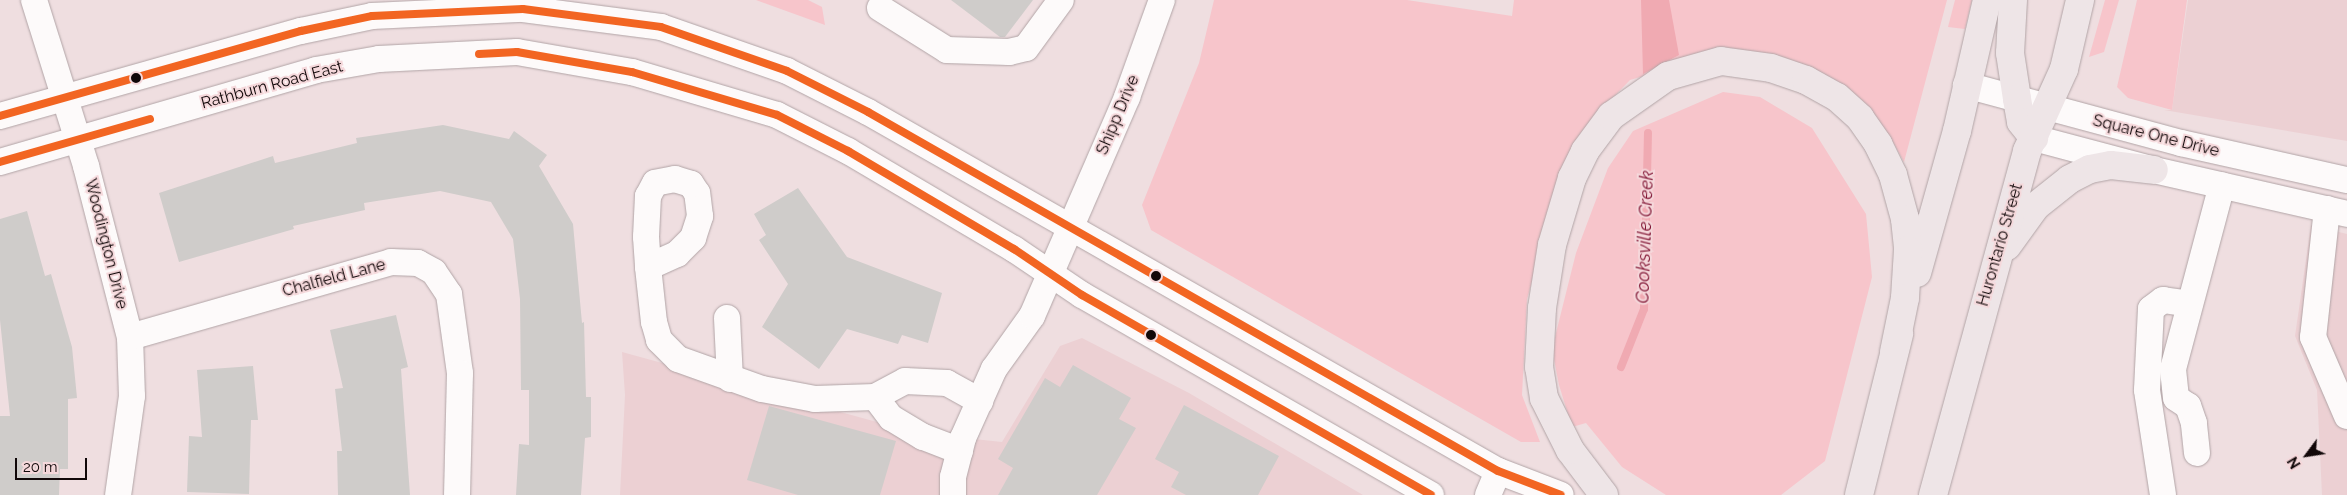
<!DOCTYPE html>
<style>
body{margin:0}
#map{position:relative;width:2347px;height:495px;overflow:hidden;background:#efdee0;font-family:Raleway,sans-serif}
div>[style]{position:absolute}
.built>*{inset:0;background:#ecd0d3}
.green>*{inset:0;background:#f7c5cb}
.water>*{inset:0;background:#f0aab2}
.stream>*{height:8px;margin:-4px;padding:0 4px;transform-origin:4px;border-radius:4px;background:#f0aab2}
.building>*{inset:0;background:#cfccca}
.roads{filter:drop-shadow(0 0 1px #b1a4a6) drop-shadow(0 0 1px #b1a4a6)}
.minor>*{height:26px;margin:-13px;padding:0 13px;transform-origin:13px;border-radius:13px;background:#fdfafa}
.major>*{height:28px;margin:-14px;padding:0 14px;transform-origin:14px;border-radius:14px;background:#eee5e7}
.bus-1>*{height:8px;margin:-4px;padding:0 4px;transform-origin:4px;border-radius:4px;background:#f26522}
.dots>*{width:14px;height:14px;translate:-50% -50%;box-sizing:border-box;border:2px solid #f5d8db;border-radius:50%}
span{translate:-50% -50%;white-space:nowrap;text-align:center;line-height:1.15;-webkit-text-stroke:4px #f5d8db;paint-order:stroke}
.street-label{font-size:16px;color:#110809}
.water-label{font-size:18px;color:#7d0e2e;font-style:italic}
.north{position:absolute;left:2282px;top:430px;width:50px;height:50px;-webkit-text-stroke:4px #f5d8db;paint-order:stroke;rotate:239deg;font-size:14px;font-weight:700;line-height:20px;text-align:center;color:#110809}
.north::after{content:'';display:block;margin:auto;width:18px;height:22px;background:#110809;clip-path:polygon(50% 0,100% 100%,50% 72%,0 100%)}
.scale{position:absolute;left:15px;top:458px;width:72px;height:22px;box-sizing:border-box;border:2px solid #110809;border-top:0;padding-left:6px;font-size:15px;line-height:18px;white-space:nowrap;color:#110809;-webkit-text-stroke:4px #f5d8db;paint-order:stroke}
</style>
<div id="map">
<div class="built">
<div style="clip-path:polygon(2188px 0,2347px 0,2347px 141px,2164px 110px,2172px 110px)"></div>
<div style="clip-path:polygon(2311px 225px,2347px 234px,2347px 495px,2322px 495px,2317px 390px,2295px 336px)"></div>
<div style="clip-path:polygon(1082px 338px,1189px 393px,1363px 495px,620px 495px,625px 395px,622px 352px,917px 433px,1002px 442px,1060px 346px)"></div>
</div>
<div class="green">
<div style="clip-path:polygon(756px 0,808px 0,822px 7px,825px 25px)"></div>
<div style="clip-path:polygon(1214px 0,1407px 0,1512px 16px,1514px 0,1947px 0,1904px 162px,1890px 137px,1724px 52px,1630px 80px,1594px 117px,1566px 164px,1527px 299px,1522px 395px,1540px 442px,1521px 442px,1151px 230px,1142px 205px,1199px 63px)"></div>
<div style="clip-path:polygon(1955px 0,1972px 0,1965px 29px,1948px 27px)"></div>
<div style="clip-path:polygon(2105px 0,2119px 0,2104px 52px,2089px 57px)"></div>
<div style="clip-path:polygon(2137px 0,2187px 0,2172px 110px,2128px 98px,2117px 87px)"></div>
<div style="clip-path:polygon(1723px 92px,1760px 97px,1812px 128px,1866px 214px,1872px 277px,1825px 461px,1781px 495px,1666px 495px,1622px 467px,1586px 423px,1572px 427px,1559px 385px,1552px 349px,1576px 253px,1608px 168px,1633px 131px)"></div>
</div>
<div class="water">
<div style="clip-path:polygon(1641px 0,1669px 0,1679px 55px,1643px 74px)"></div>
</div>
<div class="stream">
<div style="left:1621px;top:367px;width:62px;rotate:-68.4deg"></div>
<div style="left:1644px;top:309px;width:176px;rotate:-88.7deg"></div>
</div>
<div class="building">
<div style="clip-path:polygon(951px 0,1033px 0,1005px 37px,1000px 37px)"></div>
<div style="clip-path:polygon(443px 125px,509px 139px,514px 131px,547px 155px,539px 166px,573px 224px,582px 323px,584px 322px,586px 397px,591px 397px,591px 437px,585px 438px,581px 495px,516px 495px,519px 444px,529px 445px,529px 390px,521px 390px,520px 299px,513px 239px,491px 202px,440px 191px,364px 203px,365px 210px,293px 226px,294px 229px,179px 262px,159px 193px,273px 156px,275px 163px,357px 143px,356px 138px)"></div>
<div style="clip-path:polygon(798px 188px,847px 257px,942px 293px,928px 343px,902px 335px,898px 344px,847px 329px,819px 369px,762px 327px,788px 284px,759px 240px,766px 235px,754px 214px)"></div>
<div style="clip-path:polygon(27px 211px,45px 276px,51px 274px,72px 347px,77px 398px,68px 399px,68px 469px,60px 469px,59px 495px,0 495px,0 416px,10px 416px,0 320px,0 219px)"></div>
<div style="clip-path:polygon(396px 315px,408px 367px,401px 369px,410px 495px,338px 495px,337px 451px,342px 451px,335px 389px,343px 388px,330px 330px)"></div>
<div style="clip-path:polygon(1073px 365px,1131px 398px,1119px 419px,1136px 428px,1097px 495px,998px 495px,1013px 468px,998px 459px,1045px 378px,1060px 387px)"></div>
<div style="clip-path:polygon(253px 366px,258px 420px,251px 420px,249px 494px,187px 492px,189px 436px,202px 437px,197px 370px)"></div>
<div style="clip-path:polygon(1184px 405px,1279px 456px,1258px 495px,1186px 495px,1171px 487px,1179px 472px,1155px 459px)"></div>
<div style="clip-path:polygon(769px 406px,896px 441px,880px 495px,798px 495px,747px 480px)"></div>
</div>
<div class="roads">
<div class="minor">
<div style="left:34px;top:0;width:174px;rotate:72.6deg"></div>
<div style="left:86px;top:166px;width:177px;rotate:75.6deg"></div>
<div style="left:130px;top:337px;width:59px;rotate:88.1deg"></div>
<div style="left:132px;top:396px;width:100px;rotate:98deg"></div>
<div style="left:880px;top:8px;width:79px;rotate:32.1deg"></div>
<div style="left:947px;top:50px;width:62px;rotate:1.8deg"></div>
<div style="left:1009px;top:52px;width:17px;rotate:-13deg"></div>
<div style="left:1026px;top:48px;width:59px;rotate:-53.9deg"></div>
<div style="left:1966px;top:85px;width:223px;rotate:15.1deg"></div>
<div style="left:2181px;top:143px;width:170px;rotate:12.6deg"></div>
<div style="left:0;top:116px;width:313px;rotate:-15.8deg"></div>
<div style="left:301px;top:31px;width:73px;rotate:-11.9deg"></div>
<div style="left:372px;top:16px;width:151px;rotate:-2.7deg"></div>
<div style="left:523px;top:9px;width:139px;rotate:7.4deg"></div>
<div style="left:661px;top:27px;width:133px;rotate:19.2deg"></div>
<div style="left:787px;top:71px;width:91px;rotate:26.8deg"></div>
<div style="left:868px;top:112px;width:725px;rotate:29.68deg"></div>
<div style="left:1498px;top:471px;width:67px;rotate:20.9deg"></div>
<div style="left:2034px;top:138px;width:124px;rotate:14.9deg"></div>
<div style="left:2154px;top:170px;width:198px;rotate:12.8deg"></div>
<div style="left:0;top:162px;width:329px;rotate:-16.2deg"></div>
<div style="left:316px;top:70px;width:64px;rotate:-9.9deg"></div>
<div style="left:379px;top:59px;width:138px;rotate:-2.9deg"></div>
<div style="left:517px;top:52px;width:117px;rotate:9.9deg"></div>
<div style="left:632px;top:72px;width:151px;rotate:16.5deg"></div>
<div style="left:777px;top:115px;width:80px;rotate:26.9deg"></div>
<div style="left:848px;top:151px;width:193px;rotate:30.6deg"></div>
<div style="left:1014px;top:249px;width:82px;rotate:34.1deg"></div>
<div style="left:1082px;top:295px;width:402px;rotate:29.8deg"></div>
<div style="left:2327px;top:209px;width:129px;rotate:96.2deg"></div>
<div style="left:2313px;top:337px;width:86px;rotate:66.7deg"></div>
<div style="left:648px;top:267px;width:32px;rotate:-24deg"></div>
<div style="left:677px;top:254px;width:23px;rotate:-45deg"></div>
<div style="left:693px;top:238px;width:23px;rotate:-72deg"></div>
<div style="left:700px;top:216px;width:23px;rotate:-97deg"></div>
<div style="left:697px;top:193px;width:11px;rotate:-124deg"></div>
<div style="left:691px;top:184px;width:17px;rotate:-163deg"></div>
<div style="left:675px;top:179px;width:20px;rotate:169deg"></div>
<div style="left:655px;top:183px;width:15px;rotate:118deg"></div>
<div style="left:648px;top:196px;width:41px;rotate:92.8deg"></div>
<div style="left:646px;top:237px;width:30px;rotate:86deg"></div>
<div style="left:648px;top:267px;width:55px;rotate:83.8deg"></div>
<div style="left:654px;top:322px;width:19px;rotate:74deg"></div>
<div style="left:659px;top:340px;width:27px;rotate:45deg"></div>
<div style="left:678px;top:359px;width:89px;rotate:19.7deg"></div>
<div style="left:762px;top:389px;width:54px;rotate:10.7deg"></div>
<div style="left:815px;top:399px;width:60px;rotate:-1.9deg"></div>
<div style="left:727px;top:318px;width:61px;rotate:87.2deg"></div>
<div style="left:130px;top:337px;width:272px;rotate:-16deg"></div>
<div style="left:391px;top:262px;width:27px;rotate:2deg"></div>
<div style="left:418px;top:263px;width:18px;rotate:29deg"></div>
<div style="left:434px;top:272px;width:27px;rotate:56deg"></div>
<div style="left:449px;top:294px;width:80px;rotate:82.1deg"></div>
<div style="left:460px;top:373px;width:122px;rotate:91.4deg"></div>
<div style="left:960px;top:451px;width:40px;rotate:-159deg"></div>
<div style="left:923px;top:437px;width:37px;rotate:-149deg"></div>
<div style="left:891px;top:418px;width:26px;rotate:-127deg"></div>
<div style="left:875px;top:397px;width:34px;rotate:-28deg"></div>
<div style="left:905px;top:381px;width:42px;rotate:2.7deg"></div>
<div style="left:947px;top:383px;width:38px;rotate:29deg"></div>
<div style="left:2197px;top:453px;width:30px;rotate:-96deg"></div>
<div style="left:2194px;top:423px;width:18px;rotate:-109deg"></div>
<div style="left:2188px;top:406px;width:14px;rotate:-146deg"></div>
<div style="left:2176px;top:398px;width:29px;rotate:-96deg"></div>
<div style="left:2173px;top:369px;width:190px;rotate:-75.1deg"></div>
<div style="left:953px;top:495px;width:18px;rotate:-90deg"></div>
<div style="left:953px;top:477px;width:40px;rotate:-75.6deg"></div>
<div style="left:963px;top:438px;width:76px;rotate:-65.8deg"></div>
<div style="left:994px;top:369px;width:65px;rotate:-54.4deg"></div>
<div style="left:1032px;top:316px;width:239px;rotate:-66.5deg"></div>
<div style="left:1127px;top:97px;width:103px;rotate:-70.2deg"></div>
<div style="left:1488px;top:495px;width:26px;rotate:-67deg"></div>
<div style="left:2163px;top:495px;width:106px;rotate:-98.7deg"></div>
<div style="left:2147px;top:390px;width:81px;rotate:-87.2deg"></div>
<div style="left:2151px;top:309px;width:15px;rotate:-37deg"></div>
<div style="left:2163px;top:300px;width:27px;rotate:8deg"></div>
</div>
<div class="major">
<div style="left:2013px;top:0;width:53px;rotate:93.2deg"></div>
<div style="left:2010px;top:53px;width:47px;rotate:81.3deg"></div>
<div style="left:2017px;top:99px;width:23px;rotate:80deg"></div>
<div style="left:2021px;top:122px;width:21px;rotate:51deg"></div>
<div style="left:2007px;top:246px;width:49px;rotate:-54.1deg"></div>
<div style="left:2036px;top:206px;width:43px;rotate:-38.5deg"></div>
<div style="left:2070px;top:179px;width:22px;rotate:-27deg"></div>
<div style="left:2090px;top:169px;width:21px;rotate:-11deg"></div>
<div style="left:2111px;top:165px;width:43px;rotate:6.6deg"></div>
<div style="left:1917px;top:273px;width:148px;rotate:-74.3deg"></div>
<div style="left:1957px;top:131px;width:134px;rotate:-77.1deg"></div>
<div style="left:1604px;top:495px;width:56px;rotate:-127.1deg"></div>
<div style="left:1570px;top:450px;width:58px;rotate:-116.6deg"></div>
<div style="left:1544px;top:398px;width:31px;rotate:-99deg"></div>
<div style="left:1539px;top:367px;width:59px;rotate:-87.1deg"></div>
<div style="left:1542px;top:308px;width:64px;rotate:-81deg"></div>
<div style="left:1552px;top:245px;width:70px;rotate:-73.4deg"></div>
<div style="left:1572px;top:178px;width:30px;rotate:-64deg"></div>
<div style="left:1585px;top:151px;width:44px;rotate:-53.4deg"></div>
<div style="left:1611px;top:116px;width:70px;rotate:-35.1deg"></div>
<div style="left:1668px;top:76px;width:55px;rotate:-15.8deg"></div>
<div style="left:1721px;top:61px;width:50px;rotate:8deg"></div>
<div style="left:1771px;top:68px;width:37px;rotate:19deg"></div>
<div style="left:1806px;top:80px;width:35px;rotate:29deg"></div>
<div style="left:1837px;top:97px;width:31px;rotate:42deg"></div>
<div style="left:1860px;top:118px;width:32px;rotate:55deg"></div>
<div style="left:1878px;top:144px;width:34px;rotate:64deg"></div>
<div style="left:1893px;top:175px;width:46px;rotate:74.7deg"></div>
<div style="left:1905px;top:219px;width:31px;rotate:84deg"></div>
<div style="left:1908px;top:250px;width:48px;rotate:93.6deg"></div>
<div style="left:1905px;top:298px;width:55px;rotate:101.5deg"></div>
<div style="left:1859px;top:495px;width:166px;rotate:-76deg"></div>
<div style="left:1933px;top:495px;width:357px;rotate:-74.7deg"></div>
<div style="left:2027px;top:151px;width:90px;rotate:-65.7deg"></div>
<div style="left:2064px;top:69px;width:71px;rotate:-76.9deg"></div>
</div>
</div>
<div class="bus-1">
<div style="left:479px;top:54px;width:38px;rotate:-3deg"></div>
<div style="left:517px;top:52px;width:117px;rotate:9.9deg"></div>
<div style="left:632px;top:72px;width:151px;rotate:16.5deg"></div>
<div style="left:777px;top:115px;width:80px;rotate:26.9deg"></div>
<div style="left:848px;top:151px;width:193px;rotate:30.6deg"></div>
<div style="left:1014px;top:249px;width:82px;rotate:34.1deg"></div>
<div style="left:1082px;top:295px;width:402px;rotate:29.8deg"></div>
<div style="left:0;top:116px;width:313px;rotate:-15.8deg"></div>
<div style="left:301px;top:31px;width:73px;rotate:-11.9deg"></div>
<div style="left:372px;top:16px;width:151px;rotate:-2.7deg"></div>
<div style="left:523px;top:9px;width:139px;rotate:7.4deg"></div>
<div style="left:661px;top:27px;width:133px;rotate:19.2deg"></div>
<div style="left:787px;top:71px;width:91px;rotate:26.8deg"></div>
<div style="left:868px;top:112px;width:725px;rotate:29.68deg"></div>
<div style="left:1498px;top:471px;width:67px;rotate:20.9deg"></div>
<div style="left:0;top:162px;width:156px;rotate:-16deg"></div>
</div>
<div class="dots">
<div style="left:136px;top:78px;background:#110809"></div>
<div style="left:1156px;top:276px;background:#110809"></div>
<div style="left:1151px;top:335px;background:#110809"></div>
</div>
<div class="street-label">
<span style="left:272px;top:85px;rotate:-15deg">Rathburn Road East</span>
<span style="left:1118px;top:115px;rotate:-67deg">Shipp Drive</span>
<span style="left:2156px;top:136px;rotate:14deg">Square One Drive</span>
<span style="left:106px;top:244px;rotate:76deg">Woodington Drive</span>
<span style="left:2000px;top:245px;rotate:-74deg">Hurontario Street</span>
<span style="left:334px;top:278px;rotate:-15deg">Chalfield Lane</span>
</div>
<div class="water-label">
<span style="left:1645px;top:237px;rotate:-88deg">Cooksville Creek</span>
</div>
<div class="north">N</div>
<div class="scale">20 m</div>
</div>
